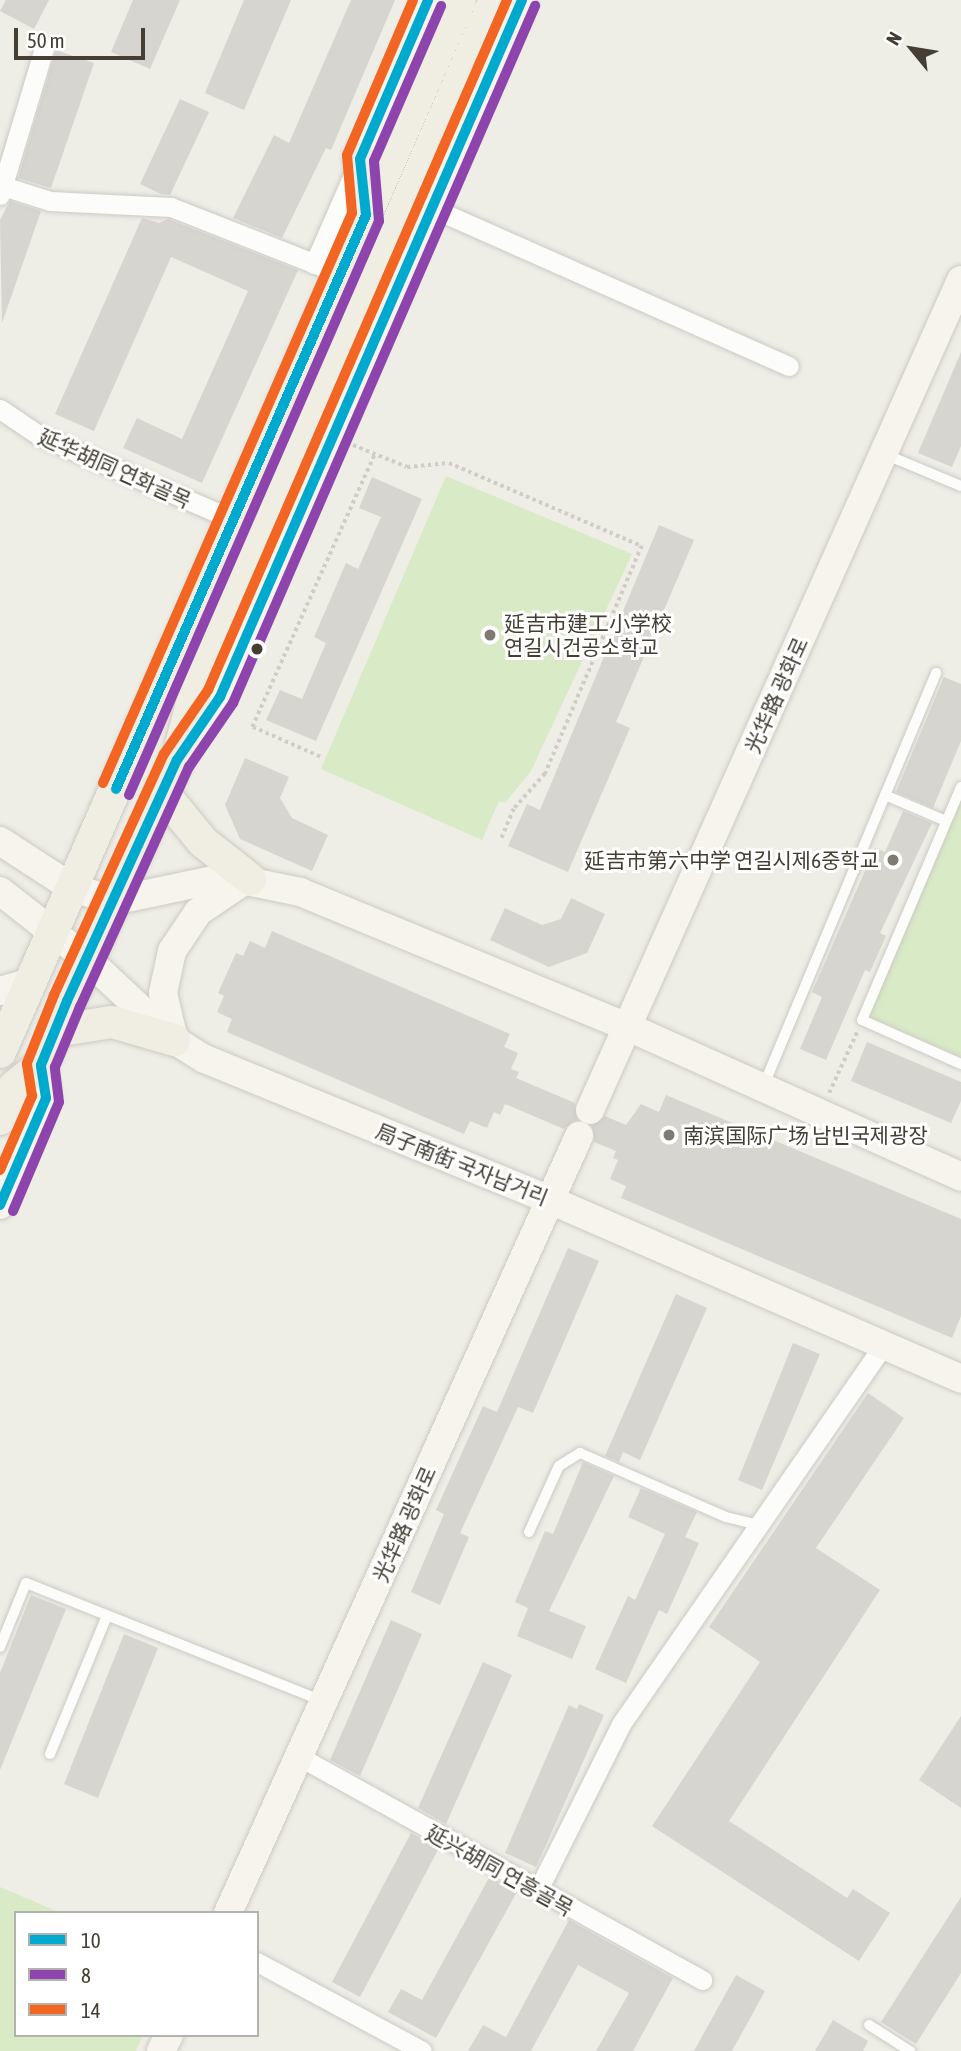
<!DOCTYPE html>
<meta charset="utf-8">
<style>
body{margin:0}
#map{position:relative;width:961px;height:2051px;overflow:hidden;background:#eeede6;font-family:"Asap Condensed","Noto Sans SC","Noto Sans KR",sans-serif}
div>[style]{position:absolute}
.green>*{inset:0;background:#d9eac6}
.building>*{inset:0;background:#d7d5cf}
.path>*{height:3.5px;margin-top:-1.75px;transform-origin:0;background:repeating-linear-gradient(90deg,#d0cdc8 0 3.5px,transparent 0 7px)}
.roads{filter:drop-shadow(0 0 2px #cccac4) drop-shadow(0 0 2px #cccac4)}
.lane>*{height:10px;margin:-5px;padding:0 5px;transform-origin:5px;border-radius:5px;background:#fcfcfb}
.street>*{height:19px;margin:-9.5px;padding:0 9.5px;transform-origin:9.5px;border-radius:9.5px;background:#fcfcfb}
.secondary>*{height:28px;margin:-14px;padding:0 14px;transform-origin:14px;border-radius:14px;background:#f6f4ed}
.primary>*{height:32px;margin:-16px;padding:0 16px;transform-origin:16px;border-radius:16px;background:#f0ede2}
.bus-1>*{height:10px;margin:-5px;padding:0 5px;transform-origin:5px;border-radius:5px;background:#00a9ce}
.bus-2>*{height:10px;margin:-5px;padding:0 5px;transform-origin:5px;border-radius:5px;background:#8e44ad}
.bus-3>*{height:10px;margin:-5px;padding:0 5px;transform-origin:5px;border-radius:5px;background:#f26522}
.dots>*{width:19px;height:19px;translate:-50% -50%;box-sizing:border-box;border:4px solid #fff;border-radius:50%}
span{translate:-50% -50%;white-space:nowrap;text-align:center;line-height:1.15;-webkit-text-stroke:6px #fff;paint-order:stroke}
.street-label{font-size:21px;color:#443e33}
.poi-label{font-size:21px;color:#443e33}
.left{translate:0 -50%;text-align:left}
.right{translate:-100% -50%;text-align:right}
.legend{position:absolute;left:14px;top:1911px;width:245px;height:126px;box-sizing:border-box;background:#fff;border:2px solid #b4b2ad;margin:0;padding:9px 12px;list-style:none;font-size:21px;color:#443e33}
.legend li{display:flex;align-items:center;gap:14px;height:35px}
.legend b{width:35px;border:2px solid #b4b2ad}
.north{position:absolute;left:877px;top:14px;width:70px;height:70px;-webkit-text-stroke:5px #fff;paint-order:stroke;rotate:300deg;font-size:19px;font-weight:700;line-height:28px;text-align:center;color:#443e33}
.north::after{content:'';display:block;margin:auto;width:24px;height:32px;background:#443e33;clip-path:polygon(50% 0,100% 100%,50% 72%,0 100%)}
.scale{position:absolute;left:14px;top:28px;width:131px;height:32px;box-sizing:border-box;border:4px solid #443e33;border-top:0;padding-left:9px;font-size:21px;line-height:24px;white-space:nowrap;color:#443e33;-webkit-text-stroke:5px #fff;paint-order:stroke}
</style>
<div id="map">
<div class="green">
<div style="clip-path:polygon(446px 476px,632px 554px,531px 771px,505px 803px,499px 801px,482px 840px,321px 769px)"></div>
<div style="clip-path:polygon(961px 798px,961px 1057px,868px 1017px)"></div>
<div style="clip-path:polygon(0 1887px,61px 1913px,16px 1913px,16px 2035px,143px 2035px,136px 2051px,0 2051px)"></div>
</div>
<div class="building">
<div style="clip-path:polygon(6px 0,49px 0,34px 29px,0 11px)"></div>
<div style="clip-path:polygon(133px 0,180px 0,150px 69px,111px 52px)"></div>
<div style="clip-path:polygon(244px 0,291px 0,244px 110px,205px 93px)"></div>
<div style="clip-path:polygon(351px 0,395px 0,331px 150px,326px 148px,282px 238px,233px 218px,274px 135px,289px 143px)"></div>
<div style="clip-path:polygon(56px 50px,94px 63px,51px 188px,18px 178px)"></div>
<div style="clip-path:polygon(180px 99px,209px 112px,170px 195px,161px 194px,140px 184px)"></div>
<div style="clip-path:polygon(10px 201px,41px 211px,2px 323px,0 220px)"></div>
<div style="clip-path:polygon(142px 218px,159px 223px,168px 219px,298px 270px,202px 483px,123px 448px,137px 418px,182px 439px,248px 291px,171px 257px,94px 431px,55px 414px)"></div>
<div style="clip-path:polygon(961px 352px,961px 446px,952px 467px,918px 453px)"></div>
<div style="clip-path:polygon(372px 477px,422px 499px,316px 741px,266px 720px,280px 690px,302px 699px,326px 643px,314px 637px,346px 563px,358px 569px,381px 517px,359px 508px)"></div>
<div style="clip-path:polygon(659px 525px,694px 540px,616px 722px,630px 728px,568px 872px,508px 846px,527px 804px,540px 810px)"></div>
<div style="clip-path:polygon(944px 677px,961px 684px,961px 741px,933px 808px,896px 792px)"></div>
<div style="clip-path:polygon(245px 758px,289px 777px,280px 798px,292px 818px,328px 835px,312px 871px,240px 839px,225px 805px)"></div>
<div style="clip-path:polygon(903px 811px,932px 823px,880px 933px,886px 936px,870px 972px,865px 970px,826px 1060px,800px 1049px,822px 997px,812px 992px,875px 848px,885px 852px)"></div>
<div style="clip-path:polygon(571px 898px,605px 914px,587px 953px,549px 967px,490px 940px,505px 908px,542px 925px,561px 919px)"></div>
<div style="clip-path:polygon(272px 931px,510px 1034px,504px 1047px,518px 1053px,511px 1069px,519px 1072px,516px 1078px,575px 1103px,577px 1120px,564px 1129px,505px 1104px,500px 1115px,494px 1112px,487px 1128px,470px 1121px,464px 1134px,227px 1032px,232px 1019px,217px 1012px,224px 996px,218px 993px,236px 953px,243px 956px,250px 941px,265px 948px)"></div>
<div style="clip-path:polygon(867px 1042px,961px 1082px,961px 1101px,951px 1123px,851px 1081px)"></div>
<div style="clip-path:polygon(666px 1095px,961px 1219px,961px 1316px,952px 1338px,621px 1198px,626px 1186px,610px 1179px,618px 1160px,613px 1158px,616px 1151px,594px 1142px,592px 1126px,605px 1116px,626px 1125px,641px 1104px,659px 1112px)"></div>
<div style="clip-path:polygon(568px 1248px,599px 1261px,533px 1413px,518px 1407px,460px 1533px,469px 1537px,440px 1605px,411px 1592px,444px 1514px,436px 1510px,483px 1406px,497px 1412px)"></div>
<div style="clip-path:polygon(676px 1294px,707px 1308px,640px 1460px,623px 1452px,619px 1462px,605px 1456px)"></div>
<div style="clip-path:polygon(793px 1343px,820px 1354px,762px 1490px,738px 1480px)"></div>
<div style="clip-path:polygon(868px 1393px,904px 1418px,816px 1548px,880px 1590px,729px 1821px,847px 1898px,853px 1889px,890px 1913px,859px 1961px,652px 1826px,760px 1662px,709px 1627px)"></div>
<div style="clip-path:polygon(583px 1462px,614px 1476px,549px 1611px,586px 1626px,572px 1659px,517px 1636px,528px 1608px,515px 1602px,545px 1531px,553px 1534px)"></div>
<div style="clip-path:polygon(641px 1488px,697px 1512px,685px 1537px,699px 1543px,667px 1614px,659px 1610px,626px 1683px,595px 1669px,628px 1596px,635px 1600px,665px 1534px,628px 1517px)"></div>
<div style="clip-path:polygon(31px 1595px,66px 1609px,0 1770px,0 1673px)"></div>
<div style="clip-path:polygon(391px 1620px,422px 1634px,360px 1776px,330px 1760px)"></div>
<div style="clip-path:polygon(124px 1634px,158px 1648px,98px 1798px,64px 1784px)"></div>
<div style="clip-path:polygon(483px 1662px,512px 1675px,446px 1824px,418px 1808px)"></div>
<div style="clip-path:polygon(579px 1704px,604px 1715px,536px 1867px,505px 1853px,569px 1705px,577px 1709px)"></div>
<div style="clip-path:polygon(961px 1716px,961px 1808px,919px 1780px)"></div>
<div style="clip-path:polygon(411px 1833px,439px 1848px,360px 1997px,332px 1982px)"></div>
<div style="clip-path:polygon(490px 1876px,517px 1892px,436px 2038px,388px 2012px,401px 1989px,422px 2000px)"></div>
<div style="clip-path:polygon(961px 1897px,961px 1973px,916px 2044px,881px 2022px)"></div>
<div style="clip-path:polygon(569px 1920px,673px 1978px,633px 2051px,596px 2051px,629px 1993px,578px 1965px,531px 2051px,468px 2051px,483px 2025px,506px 2037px)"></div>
<div style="clip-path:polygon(736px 1975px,765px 1991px,732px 2051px,694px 2051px)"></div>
<div style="clip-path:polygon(833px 2020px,868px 2041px,863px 2051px,815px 2051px)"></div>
</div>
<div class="path">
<div style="left:353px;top:445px;width:58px;rotate:22.2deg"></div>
<div style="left:407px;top:467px;width:42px;rotate:-5.4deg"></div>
<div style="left:449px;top:463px;width:210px;rotate:23.3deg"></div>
<div style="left:642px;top:546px;width:248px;rotate:113deg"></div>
<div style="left:545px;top:774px;width:47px;rotate:131.5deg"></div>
<div style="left:514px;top:809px;width:34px;rotate:113deg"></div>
<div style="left:320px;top:757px;width:74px;rotate:-156.2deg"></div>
<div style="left:252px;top:727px;width:298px;rotate:-65.8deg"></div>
<div style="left:829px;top:1093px;width:69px;rotate:-65.3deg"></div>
</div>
<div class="roads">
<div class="lane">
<div style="left:887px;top:455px;width:80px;rotate:22.7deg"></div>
<div style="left:961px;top:787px;width:253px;rotate:113deg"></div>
<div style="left:862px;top:1020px;width:108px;rotate:24deg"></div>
<div style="left:885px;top:795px;width:66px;rotate:23.1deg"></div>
<div style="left:763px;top:1087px;width:449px;rotate:-67.3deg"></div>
<div style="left:529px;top:1532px;width:72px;rotate:-65.6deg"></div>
<div style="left:559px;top:1466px;width:25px;rotate:-32deg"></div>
<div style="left:580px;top:1453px;width:159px;rotate:23.7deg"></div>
<div style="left:726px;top:1517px;width:34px;rotate:14deg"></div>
<div style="left:0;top:1647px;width:69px;rotate:-67.9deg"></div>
<div style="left:26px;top:1583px;width:319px;rotate:21.7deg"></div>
<div style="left:50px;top:1754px;width:149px;rotate:-67.6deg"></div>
<div style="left:869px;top:2025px;width:49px;rotate:32.4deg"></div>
</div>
<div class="street">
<div style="left:3px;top:186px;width:49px;rotate:17.7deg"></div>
<div style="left:50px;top:201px;width:121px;rotate:2.8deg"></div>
<div style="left:171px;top:207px;width:183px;rotate:21.5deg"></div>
<div style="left:0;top:195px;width:153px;rotate:-73.3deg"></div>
<div style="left:423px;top:204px;width:400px;rotate:23.9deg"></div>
<div style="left:314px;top:264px;width:107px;rotate:-66.3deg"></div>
<div style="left:0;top:409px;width:48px;rotate:34deg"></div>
<div style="left:40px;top:436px;width:211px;rotate:23.4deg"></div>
<div style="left:300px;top:1757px;width:460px;rotate:29deg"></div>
<div style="left:538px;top:1890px;width:186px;rotate:-63.4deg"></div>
<div style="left:621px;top:1724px;width:460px;rotate:-55.3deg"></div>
<div style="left:257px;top:1962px;width:187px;rotate:28.3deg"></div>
</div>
<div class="secondary">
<div style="left:360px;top:159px;width:173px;rotate:-66.8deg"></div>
<div style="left:182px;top:752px;width:67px;rotate:-55.4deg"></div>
<div style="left:220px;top:697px;width:760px;rotate:-66.57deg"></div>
<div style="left:0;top:841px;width:85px;rotate:32.9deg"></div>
<div style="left:71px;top:887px;width:44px;rotate:18.4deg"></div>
<div style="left:113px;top:901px;width:116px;rotate:-11.9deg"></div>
<div style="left:227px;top:877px;width:75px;rotate:11.6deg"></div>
<div style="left:300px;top:892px;width:355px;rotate:22.4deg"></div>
<div style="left:628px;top:1027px;width:365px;rotate:24.2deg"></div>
<div style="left:0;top:891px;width:110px;rotate:38deg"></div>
<div style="left:87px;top:959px;width:119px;rotate:43deg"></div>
<div style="left:174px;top:1040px;width:36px;rotate:32deg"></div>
<div style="left:205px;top:1059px;width:373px;rotate:22.2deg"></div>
<div style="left:550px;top:1200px;width:448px;rotate:23.5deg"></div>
<div style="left:0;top:991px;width:32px;rotate:-16deg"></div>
<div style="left:174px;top:1040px;width:48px;rotate:-103.2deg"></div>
<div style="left:163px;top:993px;width:43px;rotate:-77.9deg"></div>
<div style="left:172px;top:951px;width:47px;rotate:-56.3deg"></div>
<div style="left:198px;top:912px;width:55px;rotate:-34deg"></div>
<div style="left:590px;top:1110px;width:909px;rotate:-65.92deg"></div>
<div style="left:0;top:1205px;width:116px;rotate:-66.7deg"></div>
<div style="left:46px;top:1098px;width:33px;rotate:-99deg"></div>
<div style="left:228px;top:1913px;width:853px;rotate:-65.69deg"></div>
<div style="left:161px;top:2051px;width:18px;rotate:-63deg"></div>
</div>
<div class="primary">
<div style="left:360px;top:159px;width:54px;rotate:83.7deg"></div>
<div style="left:162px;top:792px;width:65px;rotate:50.6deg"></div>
<div style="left:203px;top:842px;width:60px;rotate:38.2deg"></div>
<div style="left:55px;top:1031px;width:58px;rotate:-9deg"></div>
<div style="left:112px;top:1022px;width:65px;rotate:16.2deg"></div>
<div style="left:0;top:1052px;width:1148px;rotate:-66.38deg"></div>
<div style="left:0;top:1119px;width:35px;rotate:-66deg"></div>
<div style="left:14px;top:1087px;width:35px;rotate:-39deg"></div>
<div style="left:41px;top:1065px;width:334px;rotate:-66deg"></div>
<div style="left:177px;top:760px;width:78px;rotate:-75.1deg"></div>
<div style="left:197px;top:685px;width:747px;rotate:-66.49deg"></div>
</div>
</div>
<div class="bus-1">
<div style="left:116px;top:789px;width:626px;rotate:-66.46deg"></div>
<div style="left:366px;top:215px;width:56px;rotate:-96.1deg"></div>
<div style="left:360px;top:159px;width:173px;rotate:-66.8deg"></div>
<div style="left:0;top:1205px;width:116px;rotate:-66.7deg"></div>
<div style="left:46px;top:1098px;width:33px;rotate:-99deg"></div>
<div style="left:41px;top:1065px;width:69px;rotate:-67.9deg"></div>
<div style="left:67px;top:1001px;width:265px;rotate:-65.5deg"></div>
<div style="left:177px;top:760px;width:76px;rotate:-55.7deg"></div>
<div style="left:220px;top:697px;width:760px;rotate:-66.57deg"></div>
</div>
<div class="bus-2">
<div style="left:129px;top:795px;width:626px;rotate:-66.46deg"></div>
<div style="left:379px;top:221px;width:60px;rotate:-94.8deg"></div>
<div style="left:374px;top:161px;width:169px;rotate:-66.6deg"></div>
<div style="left:13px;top:1211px;width:118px;rotate:-67.1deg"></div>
<div style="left:59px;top:1102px;width:35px;rotate:-97deg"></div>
<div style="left:55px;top:1067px;width:65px;rotate:-67.4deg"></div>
<div style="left:80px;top:1007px;width:264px;rotate:-65.6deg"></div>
<div style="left:189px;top:767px;width:78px;rotate:-55.5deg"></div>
<div style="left:233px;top:703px;width:760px;rotate:-66.57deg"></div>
</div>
<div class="bus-3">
<div style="left:103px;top:783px;width:622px;rotate:-66.4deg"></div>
<div style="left:352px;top:213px;width:58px;rotate:-94.9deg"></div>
<div style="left:347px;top:155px;width:168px;rotate:-66.9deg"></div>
<div style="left:0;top:1170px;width:81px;rotate:-66.6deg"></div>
<div style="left:32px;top:1096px;width:33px;rotate:-99deg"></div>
<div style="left:27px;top:1063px;width:73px;rotate:-68.3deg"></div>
<div style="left:54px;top:995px;width:265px;rotate:-65.5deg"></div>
<div style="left:164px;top:754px;width:78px;rotate:-55.5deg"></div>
<div style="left:208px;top:690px;width:752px;rotate:-66.57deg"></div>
</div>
<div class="dots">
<div style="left:490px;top:635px;background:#807b72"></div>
<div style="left:257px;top:649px;background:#443e33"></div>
<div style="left:893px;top:860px;background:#807b72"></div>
<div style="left:669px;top:1135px;background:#807b72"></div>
</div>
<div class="street-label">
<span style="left:115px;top:468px;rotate:24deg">延华胡同 연화골목</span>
<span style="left:776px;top:695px;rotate:-66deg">光华路 광화로</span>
<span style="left:462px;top:1164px;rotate:22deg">局子南街 국자남거리</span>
<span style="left:404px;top:1524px;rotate:-66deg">光华路 광화로</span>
<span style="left:500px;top:1870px;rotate:29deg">延兴胡同 연흥골목</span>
</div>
<div class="poi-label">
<span class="left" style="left:504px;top:635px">延吉市建工小学校<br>연길시건공소학교</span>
<span class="right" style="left:879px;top:860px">延吉市第六中学 연길시제6중학교</span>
<span class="left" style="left:683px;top:1135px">南滨国际广场 남빈국제광장</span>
</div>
<ul class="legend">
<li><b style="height:9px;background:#00a9ce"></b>10</li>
<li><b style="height:9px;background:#8e44ad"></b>8</li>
<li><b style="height:9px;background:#f26522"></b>14</li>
</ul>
<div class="north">N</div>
<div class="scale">50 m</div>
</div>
